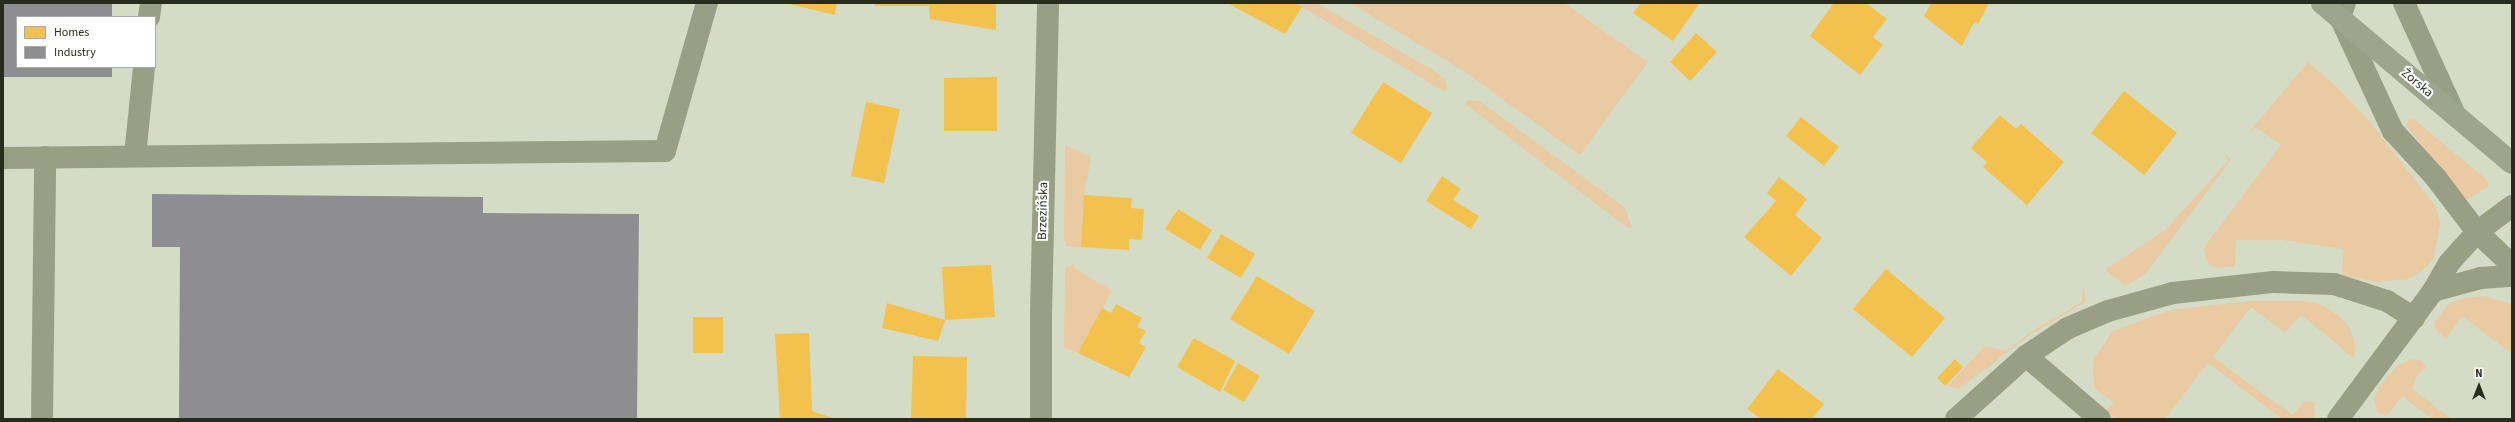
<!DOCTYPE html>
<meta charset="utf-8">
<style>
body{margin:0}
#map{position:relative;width:2515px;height:422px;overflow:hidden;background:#d5dcc5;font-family:"Source Sans 3",sans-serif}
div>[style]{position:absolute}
.green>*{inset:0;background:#e9caa3}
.homes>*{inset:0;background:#f2c14e}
.industry>*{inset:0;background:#8d8d92}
.minor>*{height:22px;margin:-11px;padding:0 11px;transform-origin:11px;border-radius:11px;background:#999f85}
.major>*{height:22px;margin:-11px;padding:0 11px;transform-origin:11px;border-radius:11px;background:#9ea58e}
span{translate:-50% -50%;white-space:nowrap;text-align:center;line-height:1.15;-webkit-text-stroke:4px #fff;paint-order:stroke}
.street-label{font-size:13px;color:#282c1d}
.frame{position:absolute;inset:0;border:4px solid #282c1d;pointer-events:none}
.legend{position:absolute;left:16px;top:16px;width:140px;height:52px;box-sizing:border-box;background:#fff;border:1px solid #a9aba5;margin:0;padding:5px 7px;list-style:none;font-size:12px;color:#282c1d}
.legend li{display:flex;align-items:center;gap:8px;height:20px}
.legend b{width:20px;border:1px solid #a9aba5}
.north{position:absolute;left:2459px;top:366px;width:40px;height:40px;-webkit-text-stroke:3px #fff;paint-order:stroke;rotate:0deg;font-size:11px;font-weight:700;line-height:16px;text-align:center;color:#282c1d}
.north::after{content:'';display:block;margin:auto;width:14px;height:18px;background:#282c1d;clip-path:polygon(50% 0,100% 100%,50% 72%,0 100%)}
</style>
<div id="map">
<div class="green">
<div style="clip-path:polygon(1295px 3px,1317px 3px,1322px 6px,1431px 69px,1445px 79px,1447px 89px,1445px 92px)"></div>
<div style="clip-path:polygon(1350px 3px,1564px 3px,1648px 62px,1580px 155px,1464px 71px)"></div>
<div style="clip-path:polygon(2308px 62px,2333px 83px,2367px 118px,2436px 207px,2440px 224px,2434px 258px,2423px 270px,2409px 279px,2377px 282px,2342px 275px,2344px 249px,2282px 240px,2236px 240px,2235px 266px,2218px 268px,2210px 265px,2206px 260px,2204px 249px,2208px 242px,2281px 145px,2256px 127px,2246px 136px)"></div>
<div style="clip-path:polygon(1468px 100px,1480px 101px,1625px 208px,1632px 228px,1628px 228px,1465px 104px)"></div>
<div style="clip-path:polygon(2409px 119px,2415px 120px,2486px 179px,2489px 186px,2469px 199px,2463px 198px,2406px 125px)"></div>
<div style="clip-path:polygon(1065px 145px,1091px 157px,1084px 195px,1081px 247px,1067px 246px,1064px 240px)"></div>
<div style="clip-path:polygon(2223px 152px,2231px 160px,2146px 273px,2126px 286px,2105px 270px,2165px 230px,2228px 161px)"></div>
<div style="clip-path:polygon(1074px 264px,1073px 267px,1112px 291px,1078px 353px,1064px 347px,1065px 268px)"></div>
<div style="clip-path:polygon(2083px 285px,2086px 302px,2030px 335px,1959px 389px,1947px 386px,1985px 346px,2006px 351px,2029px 333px,2082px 302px)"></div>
<div style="clip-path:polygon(2484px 296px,2512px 304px,2512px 354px,2462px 316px,2446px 339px,2436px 330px,2434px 322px,2448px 305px,2460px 299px)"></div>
<div style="clip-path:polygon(2251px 301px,2303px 301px,2322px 305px,2339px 316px,2348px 325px,2355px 343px,2354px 359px,2302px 315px,2285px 333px,2251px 307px,2213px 357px,2292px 415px,2304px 402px,2315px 402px,2314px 419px,2282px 419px,2208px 363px,2165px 419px,2118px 419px,2106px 411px,2114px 403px,2095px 389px,2093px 374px,2094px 359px,2113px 331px,2170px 310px)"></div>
<div style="clip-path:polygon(2412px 359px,2421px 361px,2426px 368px,2417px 376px,2412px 389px,2452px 419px,2432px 419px,2402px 396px,2387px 416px,2377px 412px,2374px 399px,2379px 387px,2397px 366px)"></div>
</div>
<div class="homes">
<div style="clip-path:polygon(785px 3px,837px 3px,835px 15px)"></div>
<div style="clip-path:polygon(875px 3px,996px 3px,996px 30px,930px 19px,929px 6px,875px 6px)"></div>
<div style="clip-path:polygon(1227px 3px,1295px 3px,1302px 7px,1285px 34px)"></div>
<div style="clip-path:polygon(1641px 3px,1700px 3px,1673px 41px,1633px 13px)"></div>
<div style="clip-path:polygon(1834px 3px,1866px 3px,1887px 19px,1873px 37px,1883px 45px,1860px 75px,1810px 36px)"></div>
<div style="clip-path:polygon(1931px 3px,1989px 3px,1978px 24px,1974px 22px,1962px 46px,1924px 16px)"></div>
<div style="clip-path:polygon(1696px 33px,1717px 52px,1690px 81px,1670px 62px)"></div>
<div style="clip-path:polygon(997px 77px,997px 131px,944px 131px,944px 78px)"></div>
<div style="clip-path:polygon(1383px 82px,1432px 113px,1401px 163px,1351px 133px)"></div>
<div style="clip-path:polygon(2124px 91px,2177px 133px,2144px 175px,2091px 133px)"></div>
<div style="clip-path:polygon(866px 102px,900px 109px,884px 183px,851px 176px)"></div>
<div style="clip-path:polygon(2000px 115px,2016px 129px,2021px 124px,2064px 162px,2027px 205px,1983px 167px,1987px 162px,1971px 148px)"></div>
<div style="clip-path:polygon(1801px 117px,1839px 147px,1824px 166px,1786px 136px)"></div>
<div style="clip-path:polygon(1442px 176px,1461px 189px,1453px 200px,1479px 216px,1471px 229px,1426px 201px)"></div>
<div style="clip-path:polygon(1779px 177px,1807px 199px,1795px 215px,1822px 238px,1791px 276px,1744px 237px,1776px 201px,1767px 193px)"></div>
<div style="clip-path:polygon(1084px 195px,1132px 198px,1131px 208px,1144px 209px,1142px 240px,1129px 239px,1129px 250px,1081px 247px)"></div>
<div style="clip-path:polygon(1178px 209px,1212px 230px,1200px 250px,1165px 229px)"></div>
<div style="clip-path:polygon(1221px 234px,1255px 254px,1241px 278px,1207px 258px)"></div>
<div style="clip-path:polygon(991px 265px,995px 317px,945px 320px,938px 341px,882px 328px,887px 303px,945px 320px,942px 267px)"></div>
<div style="clip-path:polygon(1886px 269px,1945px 318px,1912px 357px,1853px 309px)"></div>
<div style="clip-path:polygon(1257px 276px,1315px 311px,1289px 354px,1230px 319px)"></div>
<div style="clip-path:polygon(1116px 304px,1142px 318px,1137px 327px,1146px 331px,1139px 343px,1146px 347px,1129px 377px,1078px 353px,1102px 308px,1111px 313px)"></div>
<div style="clip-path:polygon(693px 317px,723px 317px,723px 353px,693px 353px)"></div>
<div style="clip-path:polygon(809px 333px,812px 411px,836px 419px,780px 419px,775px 334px)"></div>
<div style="clip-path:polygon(1194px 338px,1235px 361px,1220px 392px,1177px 367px)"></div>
<div style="clip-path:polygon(913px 356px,967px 357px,966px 419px,911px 419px)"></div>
<div style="clip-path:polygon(1955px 359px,1963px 367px,1945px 386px,1937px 378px)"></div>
<div style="clip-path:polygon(1238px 363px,1260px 376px,1244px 402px,1223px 390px)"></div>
<div style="clip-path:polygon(1778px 369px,1824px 404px,1812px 419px,1761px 419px,1747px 409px)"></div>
</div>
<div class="industry">
<div style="clip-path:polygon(3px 3px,112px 3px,112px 17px,17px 17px,17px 67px,112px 67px,112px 77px,3px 77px)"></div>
<div style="clip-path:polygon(152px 194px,483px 197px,483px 213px,639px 214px,637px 419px,179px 419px,180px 247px,152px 247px)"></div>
</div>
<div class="minor">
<div style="left:2345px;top:3px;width:15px;rotate:110deg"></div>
<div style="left:2340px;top:17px;width:126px;rotate:65.1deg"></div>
<div style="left:2393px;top:131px;width:64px;rotate:47.5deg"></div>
<div style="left:2436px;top:178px;width:68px;rotate:52.8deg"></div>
<div style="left:2477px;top:232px;width:48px;rotate:43.3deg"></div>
<div style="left:2404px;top:3px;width:123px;rotate:65.5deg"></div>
<div style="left:149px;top:17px;width:14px;rotate:-82deg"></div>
<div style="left:135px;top:156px;width:89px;rotate:-84.2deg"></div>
<div style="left:3px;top:158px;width:662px;rotate:-0.61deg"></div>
<div style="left:665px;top:151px;width:154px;rotate:-74.2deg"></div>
<div style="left:2433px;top:291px;width:50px;rotate:-15.2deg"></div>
<div style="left:2481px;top:278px;width:31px;rotate:-4deg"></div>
<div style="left:2026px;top:356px;width:97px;rotate:40.4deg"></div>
<div style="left:42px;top:419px;width:262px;rotate:-89.3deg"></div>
<div style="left:1041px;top:419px;width:105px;rotate:-90deg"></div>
<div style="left:1041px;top:314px;width:311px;rotate:-88.7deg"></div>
<div style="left:1956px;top:419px;width:94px;rotate:-42deg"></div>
<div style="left:2026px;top:356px;width:50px;rotate:-33.7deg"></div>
<div style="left:2068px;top:328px;width:43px;rotate:-23deg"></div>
<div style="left:2108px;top:311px;width:67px;rotate:-15.5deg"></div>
<div style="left:2173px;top:293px;width:101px;rotate:-6.3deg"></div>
<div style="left:2273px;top:282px;width:61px;rotate:1.9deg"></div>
<div style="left:2334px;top:284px;width:56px;rotate:17.8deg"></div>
<div style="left:2387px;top:301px;width:32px;rotate:32deg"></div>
<div style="left:2338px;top:419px;width:159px;rotate:-53.4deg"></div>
<div style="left:2433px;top:291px;width:32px;rotate:-60deg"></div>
<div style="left:2449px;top:263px;width:42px;rotate:-47.9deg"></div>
<div style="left:2477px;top:232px;width:44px;rotate:-36.6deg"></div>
</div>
<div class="major">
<div style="left:2322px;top:3px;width:248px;rotate:40.1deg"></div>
</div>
<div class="street-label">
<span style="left:2417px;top:83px;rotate:40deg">Żorska</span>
<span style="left:1043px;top:211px;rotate:-89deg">Brzezińska</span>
</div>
<div class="frame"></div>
<ul class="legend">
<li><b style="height:11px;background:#f2c14e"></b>Homes</li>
<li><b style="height:11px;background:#8d8d92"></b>Industry</li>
</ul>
<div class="north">N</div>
</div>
